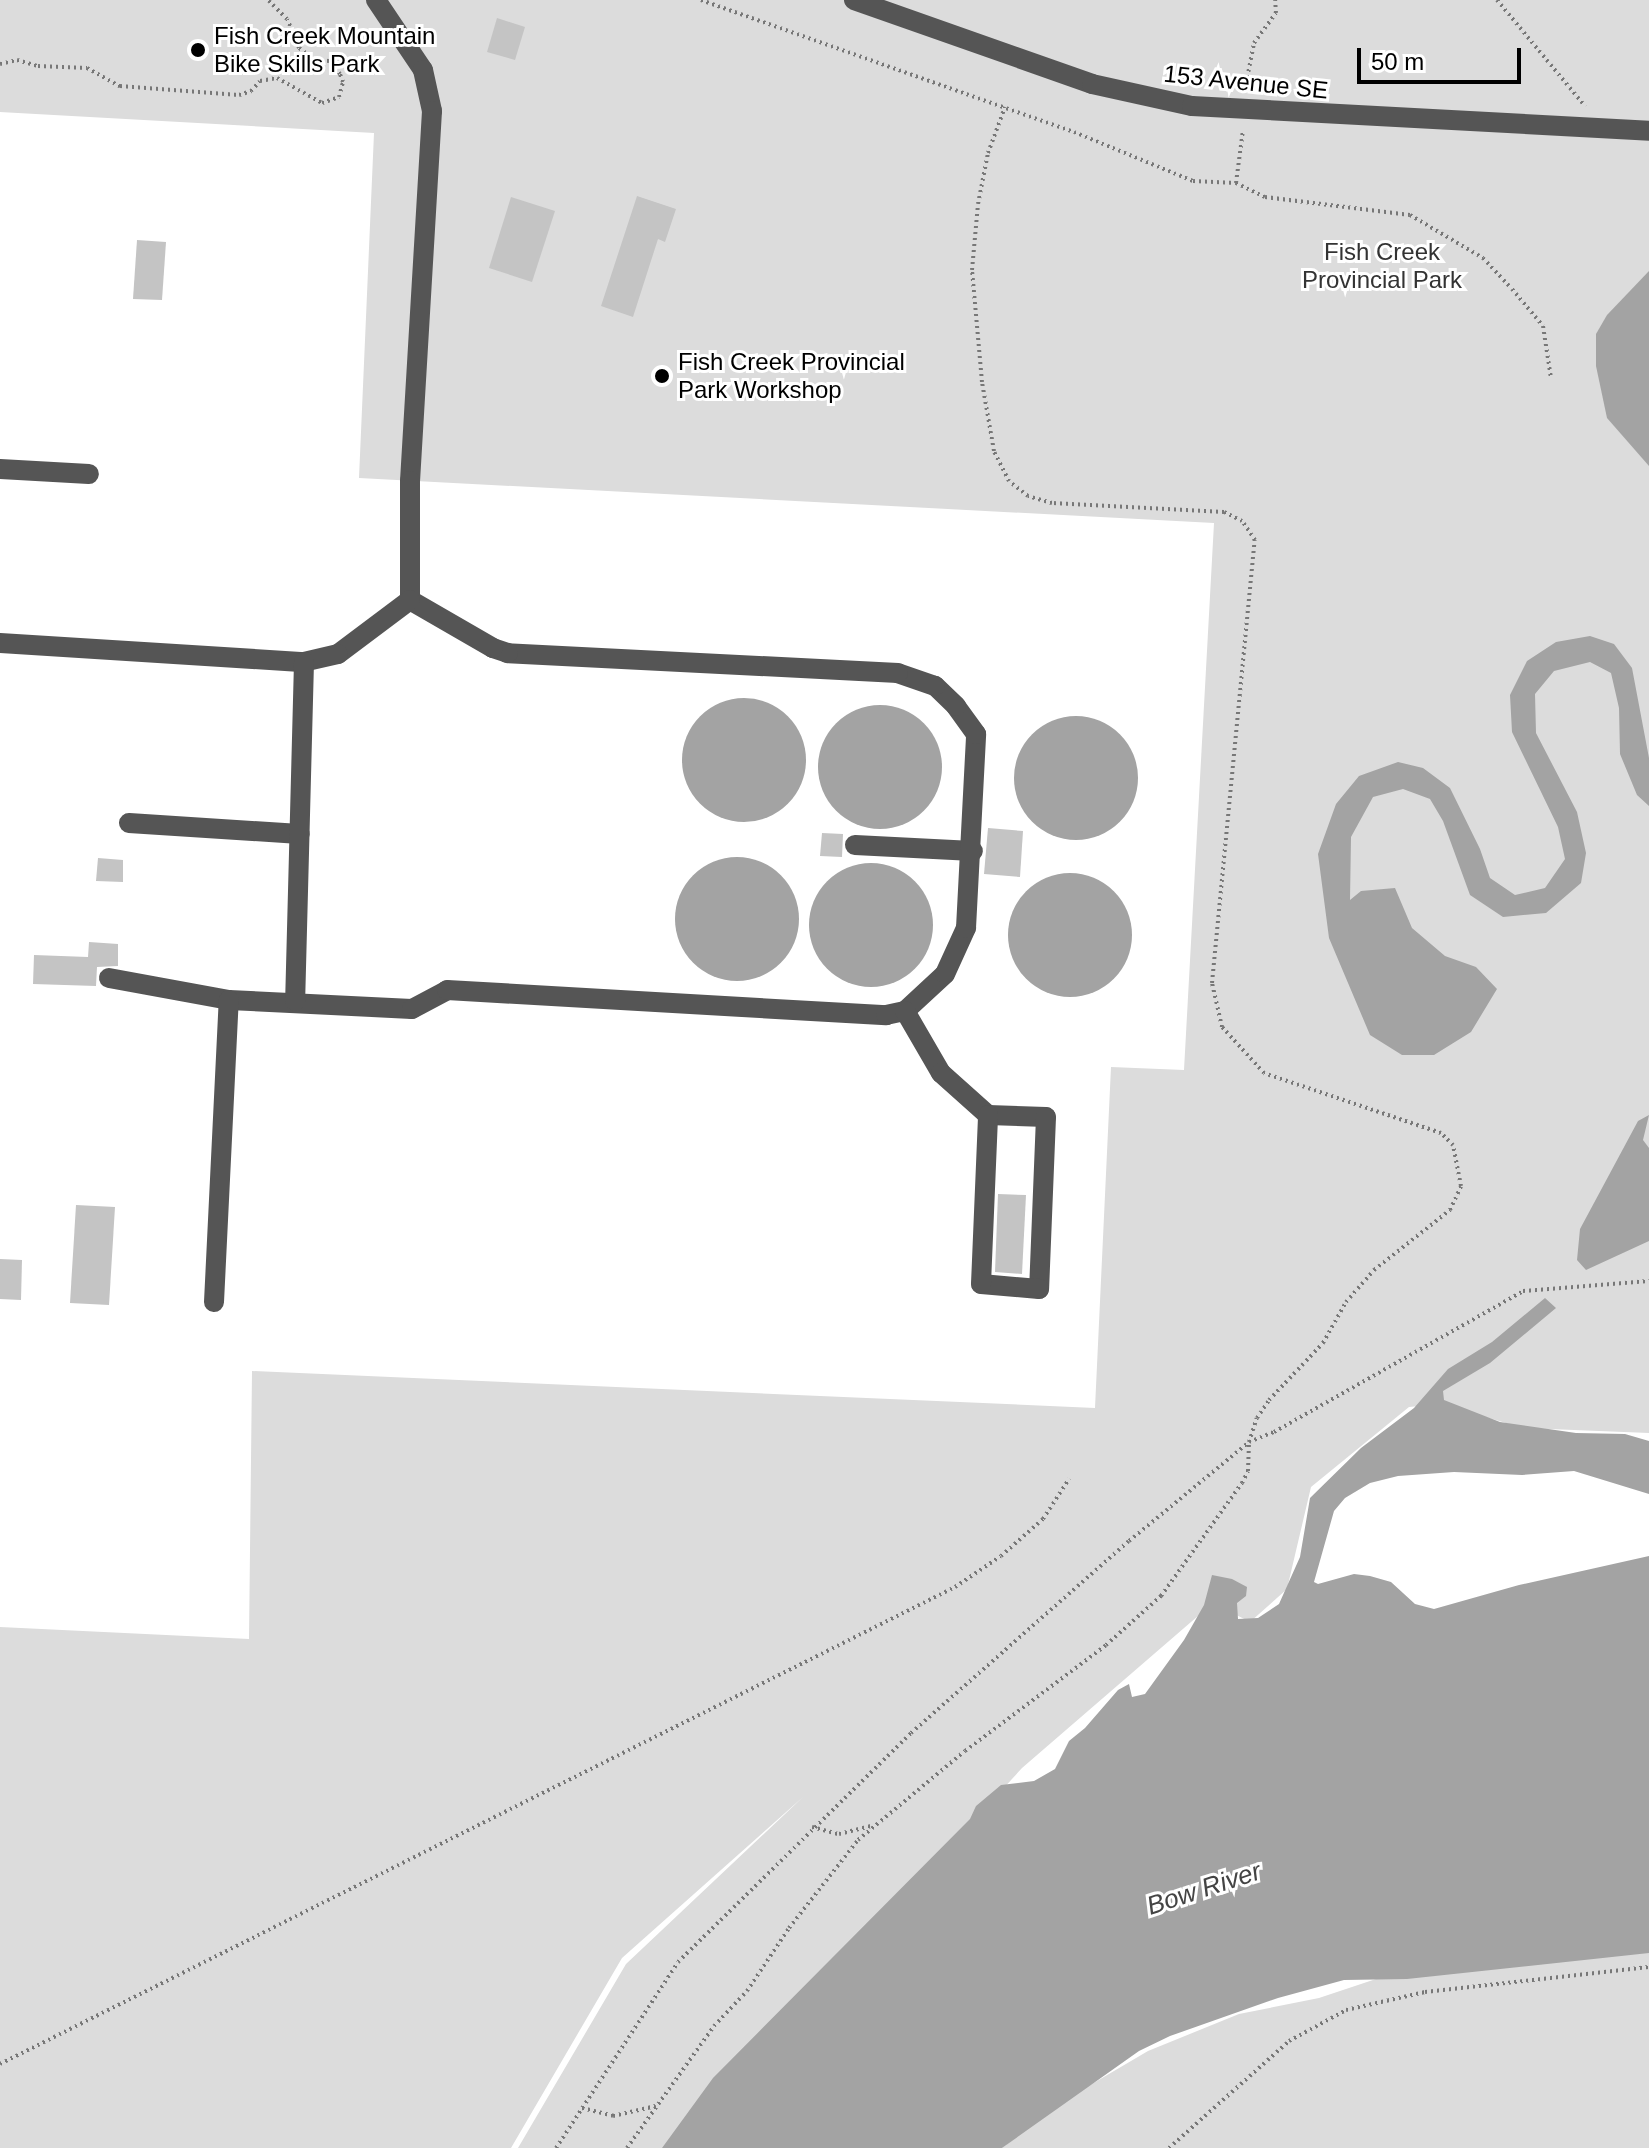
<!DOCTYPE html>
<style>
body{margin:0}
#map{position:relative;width:1649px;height:2148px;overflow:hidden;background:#fff;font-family:Helvetica,sans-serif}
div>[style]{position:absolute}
.green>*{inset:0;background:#dcdcdc}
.water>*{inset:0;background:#a3a3a3}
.round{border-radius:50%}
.building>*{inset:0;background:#c4c4c4}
.path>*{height:4px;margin-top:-2px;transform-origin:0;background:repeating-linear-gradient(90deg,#777 0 2px,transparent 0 6px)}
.minor>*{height:20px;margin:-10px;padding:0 10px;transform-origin:10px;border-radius:10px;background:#555}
.dots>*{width:22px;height:22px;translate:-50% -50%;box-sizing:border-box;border:4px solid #fff;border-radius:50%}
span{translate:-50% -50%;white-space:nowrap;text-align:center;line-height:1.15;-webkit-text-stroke:6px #fff;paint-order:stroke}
.poi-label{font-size:24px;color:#000}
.left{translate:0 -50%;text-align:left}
.street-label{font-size:24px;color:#000}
.park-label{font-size:24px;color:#333}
.water-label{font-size:26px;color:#444;font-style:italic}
.scale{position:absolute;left:1357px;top:48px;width:164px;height:36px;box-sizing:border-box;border:4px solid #000;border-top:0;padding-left:10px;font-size:24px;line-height:28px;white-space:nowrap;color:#000;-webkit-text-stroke:6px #fff;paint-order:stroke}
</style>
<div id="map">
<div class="green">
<div style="clip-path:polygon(0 0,1649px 0,1649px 1433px,1523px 1428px,1441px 1404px,1409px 1407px,1311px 1487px,1287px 1589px,1250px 1622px,1213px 1603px,1022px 1768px,676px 2148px,518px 2148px,626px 1964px,803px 1797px,622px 1958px,511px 2148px,0 2148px,0 1627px,249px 1639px,252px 1371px,1095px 1408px,1111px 1067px,1184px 1070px,1214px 523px,359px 478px,374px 133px,0 112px)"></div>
<div style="clip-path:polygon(1649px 1924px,1649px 2148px,1002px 2148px,1063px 2101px,1148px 2051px,1239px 2014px,1319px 1998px,1415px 1966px)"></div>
</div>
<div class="water">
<div style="clip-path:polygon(1649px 271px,1649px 466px,1607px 418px,1596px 366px,1596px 334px,1607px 315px)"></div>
<div style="clip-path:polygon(1590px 636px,1614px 644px,1632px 668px,1649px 758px,1649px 806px,1637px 795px,1620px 754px,1619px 708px,1611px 673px,1590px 662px,1554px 671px,1535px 694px,1536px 733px,1577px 812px,1586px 853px,1581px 883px,1546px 913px,1503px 917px,1470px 895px,1443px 821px,1430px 799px,1403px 789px,1373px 797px,1351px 837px,1350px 900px,1361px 891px,1395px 888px,1412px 928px,1445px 956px,1476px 967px,1497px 989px,1471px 1032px,1434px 1055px,1402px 1055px,1370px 1035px,1329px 938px,1318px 854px,1336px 804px,1359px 776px,1398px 762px,1423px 768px,1450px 788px,1480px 849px,1490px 878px,1515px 895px,1545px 888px,1565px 859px,1558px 827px,1512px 732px,1510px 695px,1527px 661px,1556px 642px)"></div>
<div class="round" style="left:682px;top:698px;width:124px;height:124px"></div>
<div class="round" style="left:818px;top:705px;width:124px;height:124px"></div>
<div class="round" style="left:1014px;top:716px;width:124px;height:124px"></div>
<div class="round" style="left:675px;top:857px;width:124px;height:124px"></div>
<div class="round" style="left:809px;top:863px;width:124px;height:124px"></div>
<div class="round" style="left:1008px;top:873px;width:124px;height:124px"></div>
<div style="clip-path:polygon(1649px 1115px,1643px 1140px,1649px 1148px,1649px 1241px,1586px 1270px,1577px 1260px,1580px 1229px,1638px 1121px)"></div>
<div style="clip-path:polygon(1545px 1298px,1556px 1308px,1490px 1363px,1443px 1391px,1444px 1400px,1500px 1422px,1576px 1433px,1625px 1434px,1649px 1441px,1649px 1494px,1574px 1471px,1522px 1475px,1454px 1472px,1398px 1476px,1370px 1483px,1345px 1498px,1334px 1511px,1314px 1582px,1318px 1584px,1354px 1574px,1370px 1576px,1391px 1582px,1415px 1604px,1434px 1609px,1519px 1585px,1649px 1556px,1649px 1953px,1407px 1979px,1344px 1980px,1278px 1998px,1170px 2036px,1139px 2051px,1002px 2148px,662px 2148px,713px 2078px,970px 1819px,976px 1806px,1001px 1785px,1034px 1781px,1055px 1769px,1069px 1741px,1085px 1728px,1118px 1690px,1129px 1684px,1132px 1697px,1145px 1694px,1184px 1640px,1204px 1605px,1212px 1575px,1232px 1579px,1247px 1587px,1246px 1596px,1237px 1603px,1238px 1619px,1258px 1618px,1279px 1604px,1300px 1557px,1310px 1498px,1361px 1448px,1414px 1408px,1448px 1369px,1492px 1342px)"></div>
</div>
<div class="building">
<div style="clip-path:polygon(497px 18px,525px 27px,515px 60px,487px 52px)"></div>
<div style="clip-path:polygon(637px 196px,676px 209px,665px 242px,658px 239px,633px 317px,601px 306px)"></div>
<div style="clip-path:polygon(511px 197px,555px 211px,532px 282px,489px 268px)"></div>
<div style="clip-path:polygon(137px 240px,166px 242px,162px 300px,133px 299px)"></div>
<div style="clip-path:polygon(988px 828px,1023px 831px,1020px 877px,984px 874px)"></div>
<div style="clip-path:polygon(822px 833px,843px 834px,842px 857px,820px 856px)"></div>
<div style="clip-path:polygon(98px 858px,123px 860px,123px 882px,96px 881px)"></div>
<div style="clip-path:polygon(89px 942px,118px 944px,118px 966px,97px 967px,96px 986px,33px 984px,34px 955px,88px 957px)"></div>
<div style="clip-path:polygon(998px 1194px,1026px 1195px,1022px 1274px,995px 1272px)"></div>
<div style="clip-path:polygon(76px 1205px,115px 1207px,109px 1305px,70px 1303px)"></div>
<div style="clip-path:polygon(0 1259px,22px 1260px,21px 1300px,0 1299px)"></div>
</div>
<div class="path">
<div style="left:701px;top:0;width:396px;rotate:19.5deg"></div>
<div style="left:1074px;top:132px;width:129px;rotate:22.4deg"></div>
<div style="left:1193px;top:181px;width:43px;rotate:2.7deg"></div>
<div style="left:1236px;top:183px;width:32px;rotate:26deg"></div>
<div style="left:1265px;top:197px;width:146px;rotate:7.1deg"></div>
<div style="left:1410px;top:215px;width:85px;rotate:30.5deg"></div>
<div style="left:1483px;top:258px;width:42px;rotate:46.9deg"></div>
<div style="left:1512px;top:289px;width:48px;rotate:50deg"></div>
<div style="left:1543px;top:326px;width:53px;rotate:81.3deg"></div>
<div style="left:1497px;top:0;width:138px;rotate:50.3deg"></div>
<div style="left:0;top:64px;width:17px;rotate:-13deg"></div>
<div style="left:17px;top:60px;width:22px;rotate:16deg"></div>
<div style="left:38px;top:66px;width:49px;rotate:2.3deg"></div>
<div style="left:87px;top:68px;width:38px;rotate:29deg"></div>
<div style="left:120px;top:86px;width:119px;rotate:4.3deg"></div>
<div style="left:239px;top:95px;width:13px;rotate:-18deg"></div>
<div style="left:251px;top:91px;width:13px;rotate:-48deg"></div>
<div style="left:260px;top:81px;width:17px;rotate:-10deg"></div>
<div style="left:277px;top:78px;width:51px;rotate:29.1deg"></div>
<div style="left:322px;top:103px;width:18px;rotate:-19deg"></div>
<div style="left:339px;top:97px;width:16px;rotate:-75deg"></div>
<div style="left:343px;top:82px;width:9px;rotate:-111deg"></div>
<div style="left:340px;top:74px;width:17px;rotate:-130deg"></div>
<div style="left:329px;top:61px;width:14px;rotate:-176deg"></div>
<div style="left:315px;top:60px;width:20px;rotate:-143deg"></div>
<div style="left:299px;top:48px;width:31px;rotate:-112deg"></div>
<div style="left:287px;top:19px;width:27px;rotate:-135deg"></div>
<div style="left:1245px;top:89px;width:47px;rotate:-78.9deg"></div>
<div style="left:1254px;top:43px;width:37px;rotate:-54deg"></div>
<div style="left:1276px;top:13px;width:13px;rotate:-94deg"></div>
<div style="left:1236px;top:183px;width:53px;rotate:-82.5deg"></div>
<div style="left:812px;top:1827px;width:28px;rotate:15deg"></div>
<div style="left:839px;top:1834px;width:33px;rotate:-14deg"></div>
<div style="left:0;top:2064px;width:1067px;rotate:-26.54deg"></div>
<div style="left:955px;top:1587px;width:55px;rotate:-34deg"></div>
<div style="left:1001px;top:1556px;width:56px;rotate:-41.4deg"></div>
<div style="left:1043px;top:1519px;width:48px;rotate:-57deg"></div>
<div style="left:582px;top:2108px;width:32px;rotate:14deg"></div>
<div style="left:613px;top:2116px;width:44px;rotate:-13.1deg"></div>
<div style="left:556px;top:2148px;width:222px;rotate:-56.7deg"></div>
<div style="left:678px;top:1962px;width:327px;rotate:-44.5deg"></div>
<div style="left:911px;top:1733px;width:290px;rotate:-41.4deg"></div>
<div style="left:1129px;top:1541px;width:156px;rotate:-39.5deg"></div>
<div style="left:1249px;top:1442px;width:27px;rotate:-22deg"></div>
<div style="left:1274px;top:1432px;width:286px;rotate:-29.5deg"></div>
<div style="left:1523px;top:1291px;width:126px;rotate:-4.5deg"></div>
<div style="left:627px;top:2148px;width:150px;rotate:-54.5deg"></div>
<div style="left:714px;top:2026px;width:48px;rotate:-46.7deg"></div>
<div style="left:747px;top:1991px;width:76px;rotate:-56.3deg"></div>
<div style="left:789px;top:1928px;width:112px;rotate:-51.9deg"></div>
<div style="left:858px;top:1840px;width:139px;rotate:-39.8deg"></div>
<div style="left:965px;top:1751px;width:176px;rotate:-36.9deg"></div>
<div style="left:1106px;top:1645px;width:74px;rotate:-41.7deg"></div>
<div style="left:1161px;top:1596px;width:139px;rotate:-54.4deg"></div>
<div style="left:1242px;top:1483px;width:13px;rotate:-63deg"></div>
<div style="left:1248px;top:1471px;width:29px;rotate:-88deg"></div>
<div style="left:1249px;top:1442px;width:25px;rotate:-72deg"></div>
<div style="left:1257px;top:1418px;width:22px;rotate:-56deg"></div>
<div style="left:1269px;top:1400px;width:79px;rotate:-46.5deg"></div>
<div style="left:1323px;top:1343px;width:47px;rotate:-60.7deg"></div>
<div style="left:1346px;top:1302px;width:43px;rotate:-48.8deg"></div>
<div style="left:1374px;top:1270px;width:97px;rotate:-38.3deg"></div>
<div style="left:1450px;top:1210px;width:26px;rotate:-65deg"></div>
<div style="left:1461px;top:1186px;width:42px;rotate:-101deg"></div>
<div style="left:1453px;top:1145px;width:17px;rotate:-135deg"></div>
<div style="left:1441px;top:1133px;width:187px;rotate:-161.3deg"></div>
<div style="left:1264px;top:1073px;width:62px;rotate:-132.4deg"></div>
<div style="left:1222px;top:1027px;width:45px;rotate:-102.8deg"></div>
<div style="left:1212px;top:983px;width:445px;rotate:-84.5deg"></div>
<div style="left:1255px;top:540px;width:23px;rotate:-124deg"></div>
<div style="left:1242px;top:521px;width:20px;rotate:-153deg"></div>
<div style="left:1224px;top:512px;width:172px;rotate:-177deg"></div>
<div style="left:1052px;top:503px;width:25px;rotate:-164deg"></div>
<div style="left:1028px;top:496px;width:24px;rotate:-142deg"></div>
<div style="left:1009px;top:481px;width:34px;rotate:-117deg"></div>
<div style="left:994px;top:451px;width:70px;rotate:-99.9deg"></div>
<div style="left:982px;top:382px;width:112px;rotate:-95.1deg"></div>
<div style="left:972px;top:270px;width:66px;rotate:-84.8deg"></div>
<div style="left:978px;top:204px;width:52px;rotate:-78.9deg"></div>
<div style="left:988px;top:153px;width:49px;rotate:-69.7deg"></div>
<div style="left:1169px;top:2148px;width:161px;rotate:-41.7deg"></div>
<div style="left:1289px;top:2041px;width:65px;rotate:-28.5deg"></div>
<div style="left:1346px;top:2010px;width:81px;rotate:-12.8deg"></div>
<div style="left:1425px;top:1992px;width:225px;rotate:-6.4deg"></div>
</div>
<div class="minor">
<div style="left:376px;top:0;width:84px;rotate:56.1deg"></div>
<div style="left:423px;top:70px;width:42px;rotate:77.6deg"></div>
<div style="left:432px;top:111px;width:371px;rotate:93.4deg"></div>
<div style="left:410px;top:481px;width:119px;rotate:90deg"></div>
<div style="left:854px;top:0;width:252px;rotate:19.4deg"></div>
<div style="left:1092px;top:84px;width:102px;rotate:12.4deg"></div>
<div style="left:1192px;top:106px;width:458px;rotate:3.1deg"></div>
<div style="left:0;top:469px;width:89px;rotate:3.2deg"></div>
<div style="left:0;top:643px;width:305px;rotate:3.6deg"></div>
<div style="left:129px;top:823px;width:171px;rotate:3.7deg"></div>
<div style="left:855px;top:845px;width:118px;rotate:2.9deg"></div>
<div style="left:109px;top:978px;width:122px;rotate:10.4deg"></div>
<div style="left:229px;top:1000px;width:183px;rotate:2.8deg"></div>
<div style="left:412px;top:1009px;width:40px;rotate:-28deg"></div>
<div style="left:447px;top:990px;width:440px;rotate:3.3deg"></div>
<div style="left:886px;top:1015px;width:19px;rotate:-12deg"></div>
<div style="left:905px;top:1011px;width:54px;rotate:-42.8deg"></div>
<div style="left:945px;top:974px;width:51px;rotate:-65.5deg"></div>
<div style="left:966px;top:928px;width:194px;rotate:-87deg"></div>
<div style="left:976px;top:734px;width:34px;rotate:-126deg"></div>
<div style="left:956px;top:706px;width:29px;rotate:-136deg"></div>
<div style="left:935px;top:686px;width:39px;rotate:-161deg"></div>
<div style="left:898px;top:673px;width:391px;rotate:-177.1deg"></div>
<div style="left:508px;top:653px;width:16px;rotate:-162deg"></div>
<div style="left:493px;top:648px;width:96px;rotate:-150deg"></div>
<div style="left:410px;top:600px;width:90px;rotate:143.1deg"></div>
<div style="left:338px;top:654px;width:35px;rotate:167deg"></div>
<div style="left:304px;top:662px;width:339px;rotate:91.5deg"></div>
<div style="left:905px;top:1011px;width:72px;rotate:59.9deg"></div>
<div style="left:941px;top:1073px;width:63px;rotate:41.8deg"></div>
<div style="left:988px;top:1115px;width:58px;rotate:2deg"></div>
<div style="left:1046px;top:1117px;width:172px;rotate:92.3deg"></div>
<div style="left:1039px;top:1289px;width:58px;rotate:-175.1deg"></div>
<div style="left:981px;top:1284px;width:169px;rotate:-87.6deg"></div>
<div style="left:214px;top:1302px;width:302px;rotate:-87.2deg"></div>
</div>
<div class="dots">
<div style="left:198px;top:50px;background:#000"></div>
<div style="left:662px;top:376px;background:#000"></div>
</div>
<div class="poi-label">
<span class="left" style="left:214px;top:50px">Fish Creek Mountain<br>Bike Skills Park</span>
<span class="left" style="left:678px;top:376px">Fish Creek Provincial<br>Park Workshop</span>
</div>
<div class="street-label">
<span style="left:1246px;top:82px;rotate:6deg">153 Avenue SE</span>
</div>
<div class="park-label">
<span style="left:1382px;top:266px">Fish Creek<br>Provincial Park</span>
</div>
<div class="water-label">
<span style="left:1204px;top:1889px;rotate:-18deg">Bow River</span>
</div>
<div class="scale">50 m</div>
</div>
